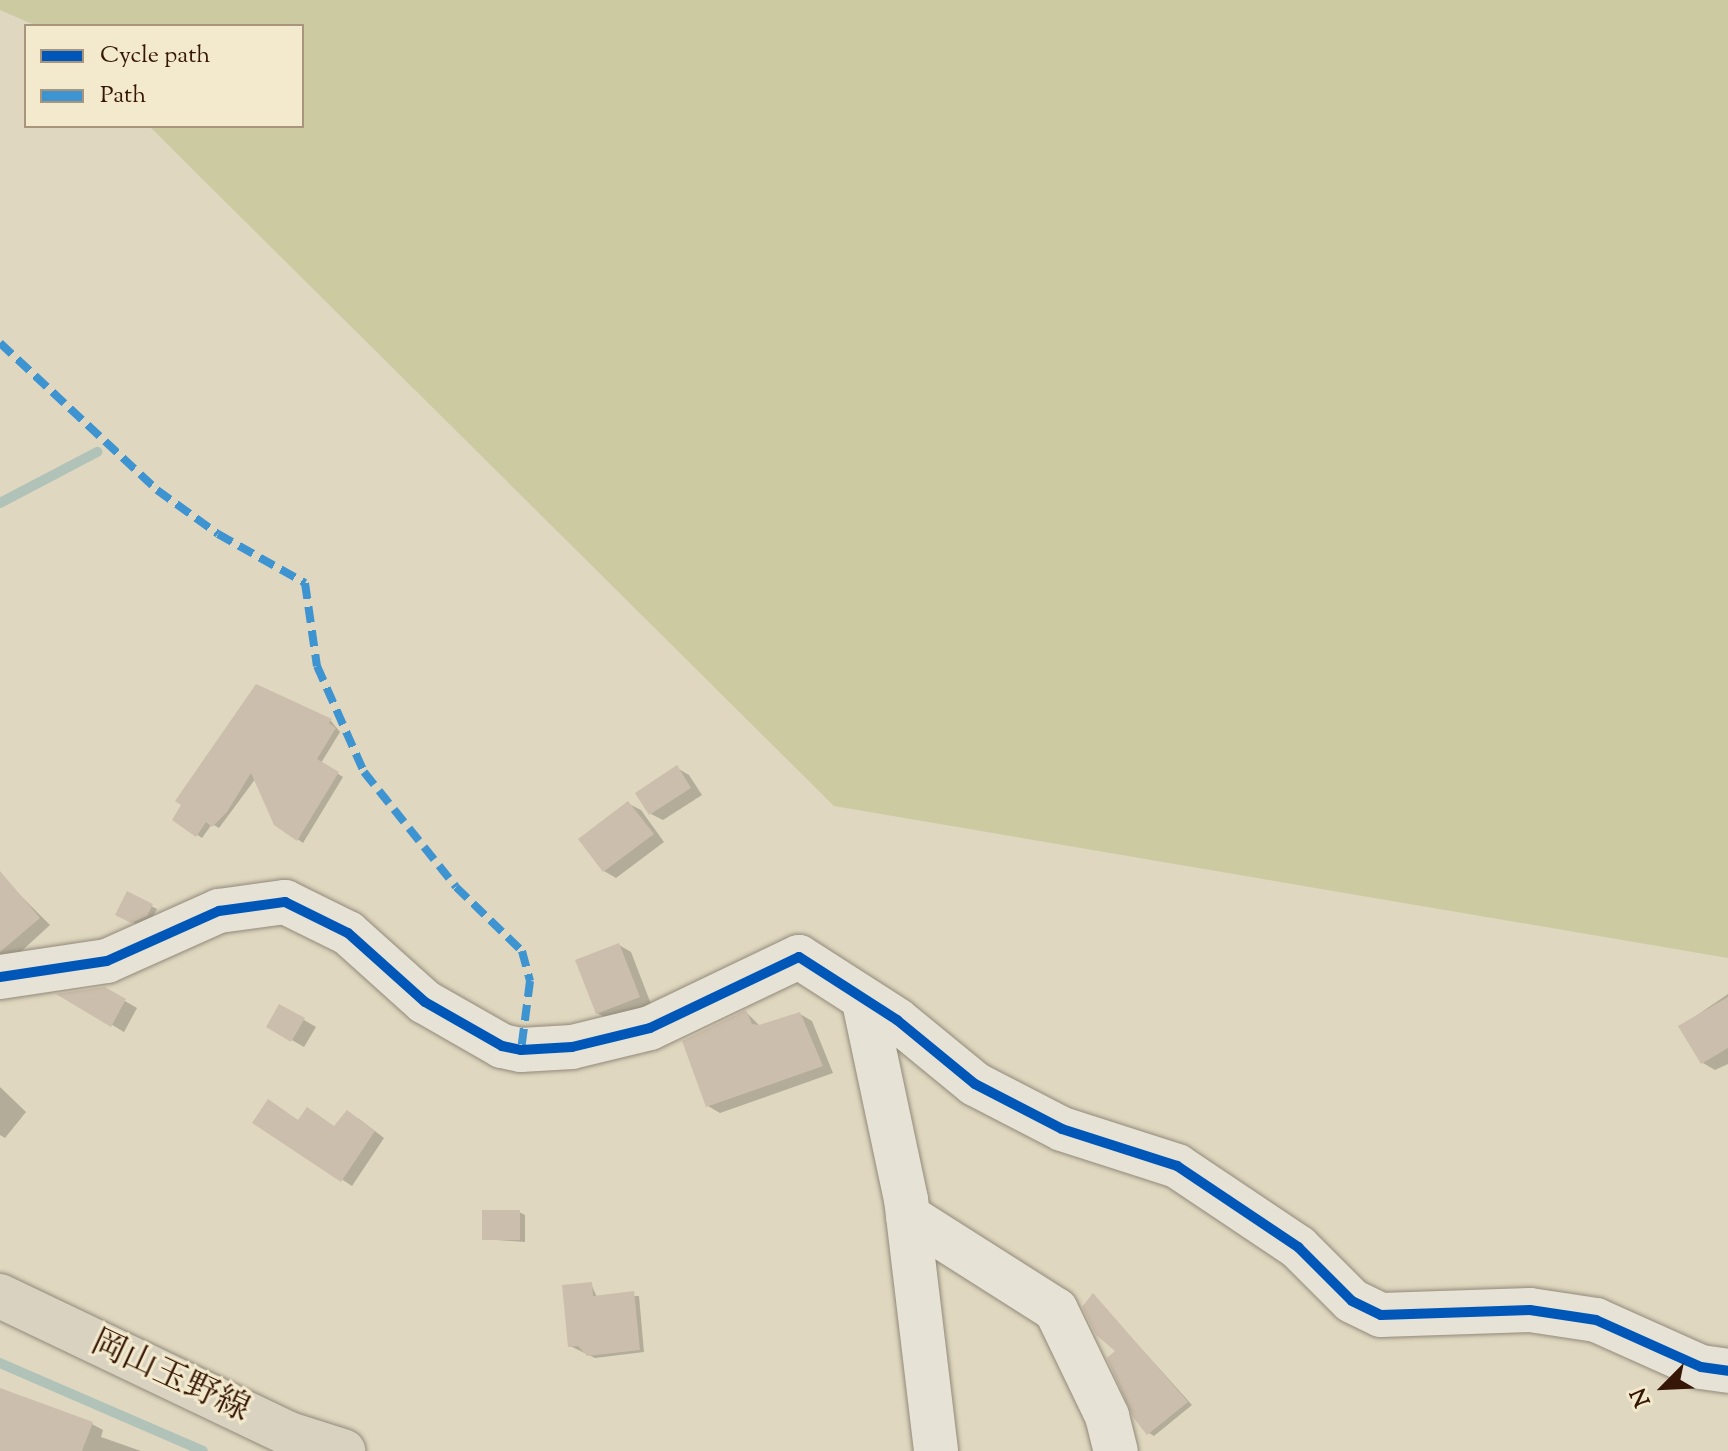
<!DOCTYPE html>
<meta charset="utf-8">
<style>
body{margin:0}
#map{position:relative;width:1728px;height:1451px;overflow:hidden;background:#dfd7bf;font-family:"Sorts Mill Goudy","Noto Serif JP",serif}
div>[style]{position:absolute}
.green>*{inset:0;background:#cbcaa1}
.shadow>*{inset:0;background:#0003}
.stream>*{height:10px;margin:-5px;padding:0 5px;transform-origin:5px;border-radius:5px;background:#b1c3b9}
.building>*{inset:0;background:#ccbeac}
.roads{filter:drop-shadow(0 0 2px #92897a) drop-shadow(0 0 2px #92897a)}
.minor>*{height:44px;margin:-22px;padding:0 22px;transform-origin:22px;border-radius:22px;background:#e6e2d5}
.major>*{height:44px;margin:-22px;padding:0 22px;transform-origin:22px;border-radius:22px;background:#d9d2c1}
.quiet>*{height:8px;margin-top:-4px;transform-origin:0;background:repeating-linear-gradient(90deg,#3e93d1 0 16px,transparent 0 24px)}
.cycleway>*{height:10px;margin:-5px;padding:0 5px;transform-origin:5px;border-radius:5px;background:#0057b8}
span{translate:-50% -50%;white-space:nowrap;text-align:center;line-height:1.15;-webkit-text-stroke:6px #f3eacd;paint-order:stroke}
.street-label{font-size:34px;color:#361606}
.legend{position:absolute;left:24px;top:24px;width:280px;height:104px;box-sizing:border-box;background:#f3eacd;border:2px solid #a7957d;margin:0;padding:10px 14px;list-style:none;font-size:24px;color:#361606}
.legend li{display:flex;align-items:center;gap:16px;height:40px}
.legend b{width:40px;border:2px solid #a7957d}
.north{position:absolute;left:1624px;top:1347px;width:80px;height:80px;-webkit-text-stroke:6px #f3eacd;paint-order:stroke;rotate:246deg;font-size:22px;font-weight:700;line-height:32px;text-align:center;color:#361606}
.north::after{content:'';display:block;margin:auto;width:28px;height:36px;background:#361606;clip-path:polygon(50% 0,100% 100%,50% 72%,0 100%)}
</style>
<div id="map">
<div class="green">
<div style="clip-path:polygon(0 0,1728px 0,1728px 958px,834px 806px,149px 126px,302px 126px,302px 26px,37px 26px,0 10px)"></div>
</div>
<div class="shadow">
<div style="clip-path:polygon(257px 686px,331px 721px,340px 732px,321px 763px,343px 777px,303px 843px,276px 824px,256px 778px,219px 828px,212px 824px,202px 838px,174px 819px)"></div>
<div style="clip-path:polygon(677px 768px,689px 775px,702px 795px,663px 820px,651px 814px)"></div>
<div style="clip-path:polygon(629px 804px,641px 810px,664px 842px,616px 878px,604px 871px)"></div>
<div style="clip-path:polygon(10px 885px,50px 925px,15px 957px,0 961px,0 888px)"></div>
<div style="clip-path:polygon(128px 894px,157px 909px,152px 918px,138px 925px,118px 915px)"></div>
<div style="clip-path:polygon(619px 945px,631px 952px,651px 1004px,610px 1020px,597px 1013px)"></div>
<div style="clip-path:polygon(104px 989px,137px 1008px,124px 1032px,62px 995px)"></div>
<div style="clip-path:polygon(1728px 994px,1728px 1064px,1715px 1070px,1703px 1063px,1681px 1026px)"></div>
<div style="clip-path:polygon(280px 1006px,316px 1027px,304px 1047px,268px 1026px)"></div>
<div style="clip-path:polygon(746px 1012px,761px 1027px,800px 1014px,812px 1021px,833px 1073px,720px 1113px,708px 1106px)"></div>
<div style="clip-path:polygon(0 1087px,26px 1112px,5px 1138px,0 1135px)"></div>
<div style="clip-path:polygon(358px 1118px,384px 1138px,352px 1186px,255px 1122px,335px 1128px)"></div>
<div style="clip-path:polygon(519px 1212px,525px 1215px,525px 1242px,484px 1239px)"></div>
<div style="clip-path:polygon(591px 1284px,597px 1297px,639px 1296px,644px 1352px,595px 1358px,570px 1346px)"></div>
<div style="clip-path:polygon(1094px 1296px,1192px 1405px,1154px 1436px,1149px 1433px)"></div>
<div style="clip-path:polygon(0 1390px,92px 1424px,103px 1430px,101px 1437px,141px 1451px,0 1451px)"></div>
</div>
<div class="stream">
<div style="left:0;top:503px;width:110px;rotate:-27.7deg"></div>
<div style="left:0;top:1363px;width:221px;rotate:23.4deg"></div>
</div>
<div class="building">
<div style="clip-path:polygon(256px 684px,332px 719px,329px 723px,336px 728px,317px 759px,339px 772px,297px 841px,274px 825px,251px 773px,227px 812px,212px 827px,206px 822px,196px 837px,172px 820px,181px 805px,175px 801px)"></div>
<div style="clip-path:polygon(677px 765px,691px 788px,649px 815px,635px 793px)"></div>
<div style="clip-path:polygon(628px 801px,654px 834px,603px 872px,578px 839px)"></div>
<div style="clip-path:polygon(0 871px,40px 918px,0 952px)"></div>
<div style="clip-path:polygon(127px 891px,153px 904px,147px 916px,131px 923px,115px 915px)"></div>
<div style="clip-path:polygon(619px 943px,640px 997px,596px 1014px,575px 960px)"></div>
<div style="clip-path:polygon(105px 987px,126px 999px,111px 1027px,56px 994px)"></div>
<div style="clip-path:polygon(1728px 997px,1728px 1048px,1701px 1064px,1678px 1026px)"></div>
<div style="clip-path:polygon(279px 1004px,305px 1018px,291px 1042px,266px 1027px)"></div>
<div style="clip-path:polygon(746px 1010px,752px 1024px,759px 1025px,800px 1012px,823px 1066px,706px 1107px,682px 1041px)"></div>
<div style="clip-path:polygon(268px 1099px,298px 1120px,307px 1107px,334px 1126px,347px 1110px,375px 1131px,341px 1182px,252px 1123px)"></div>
<div style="clip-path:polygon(482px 1210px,520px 1210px,520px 1240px,482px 1240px)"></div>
<div style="clip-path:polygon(592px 1282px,593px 1296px,634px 1291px,640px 1350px,587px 1356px,578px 1346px,568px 1347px,562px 1285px)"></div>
<div style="clip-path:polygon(1093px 1293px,1188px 1402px,1147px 1435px,1133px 1417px,1107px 1358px,1115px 1351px,1096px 1335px,1082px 1307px)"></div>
<div style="clip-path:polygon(0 1388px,93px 1422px,82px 1451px,0 1451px)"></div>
</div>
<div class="roads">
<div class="minor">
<div style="left:0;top:977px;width:108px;rotate:-8.5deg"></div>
<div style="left:107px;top:961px;width:123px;rotate:-24.1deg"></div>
<div style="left:219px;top:911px;width:67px;rotate:-7.8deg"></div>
<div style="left:285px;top:902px;width:70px;rotate:26.2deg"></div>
<div style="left:348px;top:933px;width:103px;rotate:41.9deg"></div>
<div style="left:425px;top:1002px;width:89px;rotate:29.7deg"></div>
<div style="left:502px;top:1046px;width:19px;rotate:12deg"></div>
<div style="left:521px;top:1050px;width:51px;rotate:-3.4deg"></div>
<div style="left:572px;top:1047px;width:80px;rotate:-13.7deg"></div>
<div style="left:650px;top:1028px;width:165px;rotate:-25.5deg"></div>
<div style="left:799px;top:957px;width:117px;rotate:32.7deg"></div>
<div style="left:897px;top:1020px;width:101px;rotate:39.4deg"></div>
<div style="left:975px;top:1084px;width:98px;rotate:27.3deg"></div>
<div style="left:1062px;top:1129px;width:121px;rotate:17.8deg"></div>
<div style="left:1177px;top:1166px;width:146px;rotate:33.8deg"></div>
<div style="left:1298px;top:1247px;width:76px;rotate:45deg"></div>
<div style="left:1352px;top:1301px;width:32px;rotate:26deg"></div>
<div style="left:1381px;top:1315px;width:149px;rotate:-1.9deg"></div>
<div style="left:1530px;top:1310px;width:67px;rotate:8.6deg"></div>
<div style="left:1596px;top:1320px;width:115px;rotate:24.1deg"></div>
<div style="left:1701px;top:1367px;width:27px;rotate:8deg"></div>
<div style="left:864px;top:1002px;width:201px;rotate:78deg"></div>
<div style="left:906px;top:1199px;width:254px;rotate:83.2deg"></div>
<div style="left:908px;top:1216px;width:175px;rotate:32.4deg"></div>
<div style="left:1056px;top:1310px;width:118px;rotate:64.3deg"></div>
<div style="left:1107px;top:1416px;width:36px;rotate:76deg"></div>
</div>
<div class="major">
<div style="left:0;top:1296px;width:320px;rotate:25.5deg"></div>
<div style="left:289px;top:1434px;width:57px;rotate:17.5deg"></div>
</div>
</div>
<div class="quiet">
<div style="left:0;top:343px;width:215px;rotate:43.1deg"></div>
<div style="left:157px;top:490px;width:75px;rotate:35.8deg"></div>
<div style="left:218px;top:534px;width:100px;rotate:29.4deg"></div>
<div style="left:305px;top:583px;width:84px;rotate:81.8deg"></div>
<div style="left:317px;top:666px;width:116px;rotate:66.1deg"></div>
<div style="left:364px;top:772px;width:147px;rotate:51.3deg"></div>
<div style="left:456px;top:887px;width:92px;rotate:44.1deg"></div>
<div style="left:522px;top:951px;width:31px;rotate:75deg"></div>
<div style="left:530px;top:981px;width:70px;rotate:97.4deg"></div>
</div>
<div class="cycleway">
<div style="left:0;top:977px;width:108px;rotate:-8.5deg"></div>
<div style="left:107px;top:961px;width:123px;rotate:-24.1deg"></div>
<div style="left:219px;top:911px;width:67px;rotate:-7.8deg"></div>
<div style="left:285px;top:902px;width:70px;rotate:26.2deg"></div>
<div style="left:348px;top:933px;width:103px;rotate:41.9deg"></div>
<div style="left:425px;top:1002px;width:89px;rotate:29.7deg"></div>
<div style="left:502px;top:1046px;width:19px;rotate:12deg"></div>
<div style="left:521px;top:1050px;width:51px;rotate:-3.4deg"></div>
<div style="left:572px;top:1047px;width:80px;rotate:-13.7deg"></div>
<div style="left:650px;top:1028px;width:165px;rotate:-25.5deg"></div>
<div style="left:799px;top:957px;width:117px;rotate:32.7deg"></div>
<div style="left:897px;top:1020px;width:101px;rotate:39.4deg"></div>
<div style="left:975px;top:1084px;width:98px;rotate:27.3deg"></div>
<div style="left:1062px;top:1129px;width:121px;rotate:17.8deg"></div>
<div style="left:1177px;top:1166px;width:146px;rotate:33.8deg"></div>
<div style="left:1298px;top:1247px;width:76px;rotate:45deg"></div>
<div style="left:1352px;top:1301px;width:32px;rotate:26deg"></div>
<div style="left:1381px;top:1315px;width:149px;rotate:-1.9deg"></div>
<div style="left:1530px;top:1310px;width:67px;rotate:8.6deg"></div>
<div style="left:1596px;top:1320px;width:115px;rotate:24.1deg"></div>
<div style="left:1701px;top:1367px;width:27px;rotate:8deg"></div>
</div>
<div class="street-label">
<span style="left:170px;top:1377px;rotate:25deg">岡山玉野線</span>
</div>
<ul class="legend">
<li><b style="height:10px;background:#0057b8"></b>Cycle path</li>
<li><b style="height:10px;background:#3e93d1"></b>Path</li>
</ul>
<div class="north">N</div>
</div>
